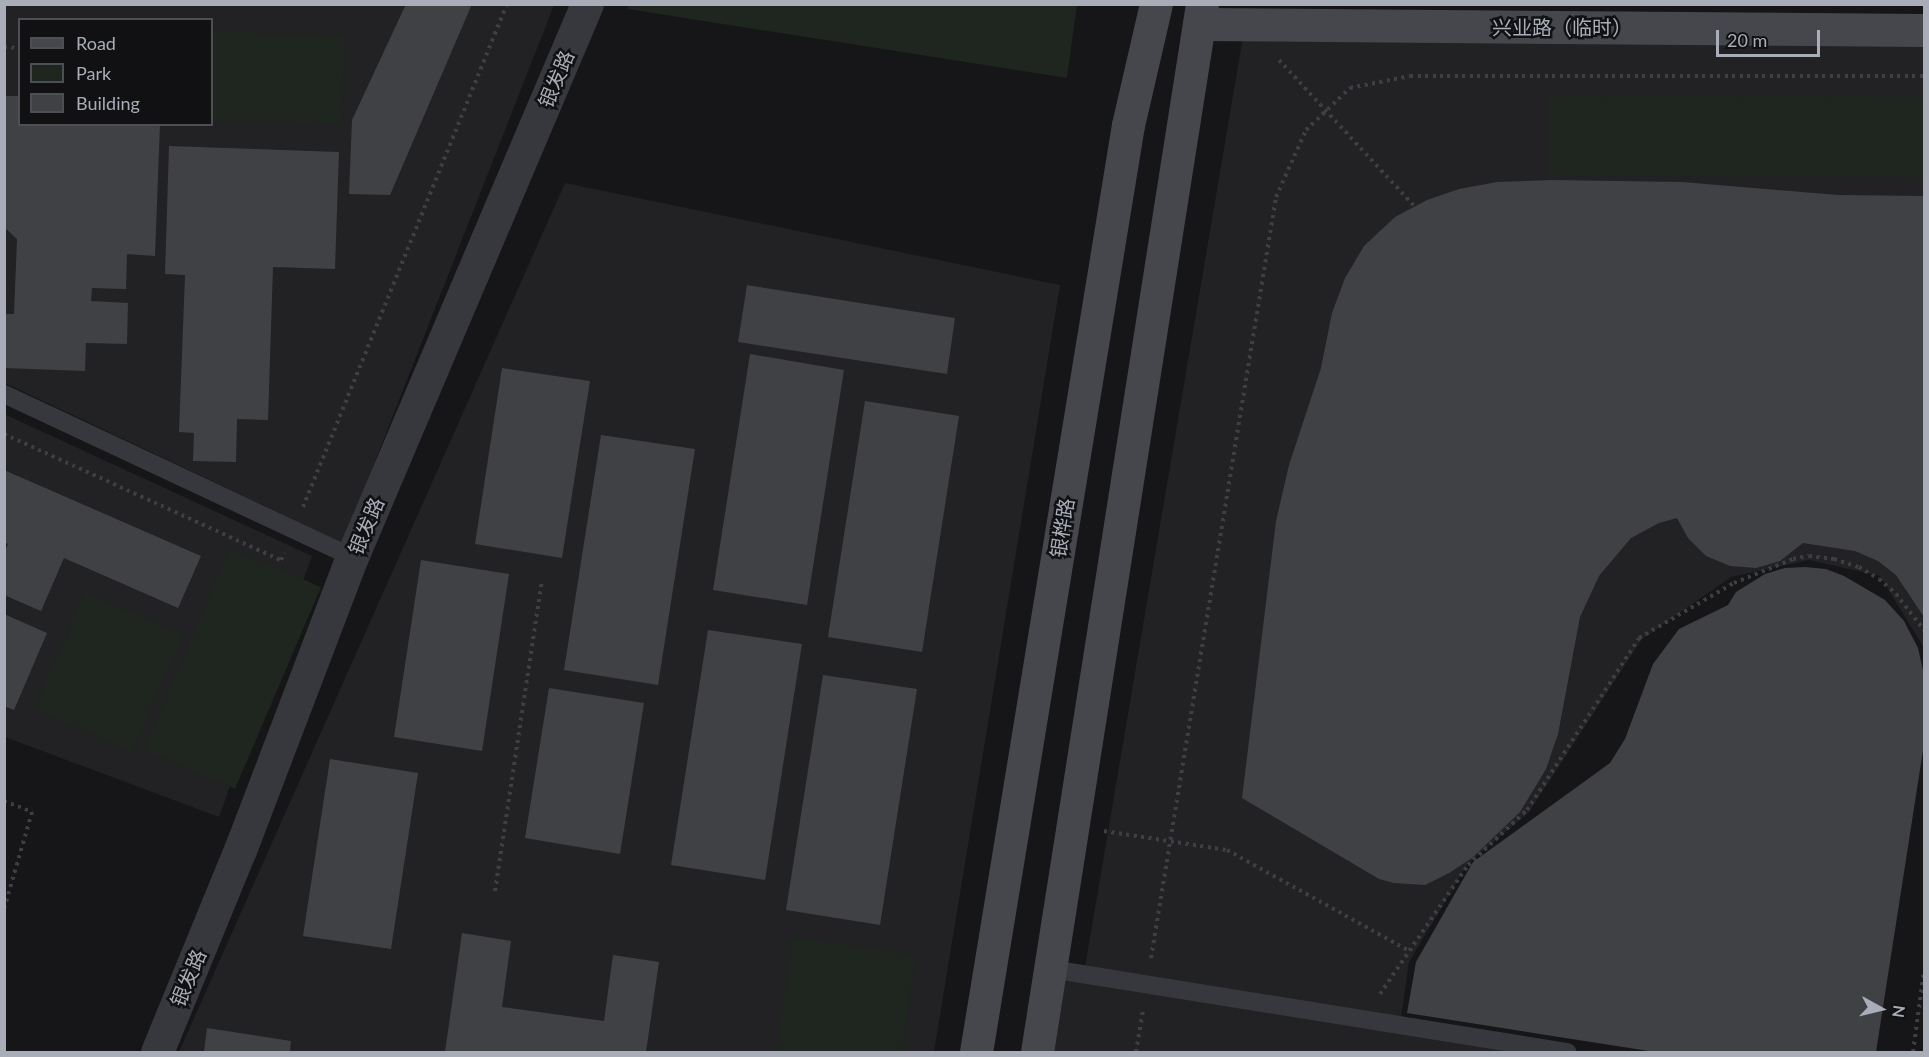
<!DOCTYPE html>
<meta charset="utf-8">
<style>
body{margin:0}
#map{position:relative;width:1929px;height:1057px;overflow:hidden;background:#161618;font-family:Lato,"Noto Sans SC",sans-serif}
div>[style]{position:absolute}
.built>*{inset:0;background:#222225}
.green>*{inset:0;background:#1e261f}
.building>*{inset:0;background:#404145}
.path>*{height:4px;margin-top:-2px;transform-origin:0;background:repeating-linear-gradient(90deg,#3d3f44 0 3px,transparent 0 7.5px)}
.lane>*{height:18px;margin:-9px;padding:0 9px;transform-origin:9px;border-radius:9px;background:#37383d}
.street>*{height:33px;margin:-16.5px;padding:0 16.5px;transform-origin:16.5px;border-radius:16.5px;background:#37383d}
.secondary>*{height:33px;margin:-16.5px;padding:0 16.5px;transform-origin:16.5px;border-radius:16.5px;background:#45474d}
span{translate:-50% -50%;white-space:nowrap;text-align:center;line-height:1.15;-webkit-text-stroke:5px #111113;paint-order:stroke}
.street-label{font-size:20px;color:#a8adb8}
.frame{position:absolute;inset:0;border:6px solid #a8adb8;pointer-events:none}
.legend{position:absolute;left:18px;top:18px;width:195px;height:108px;box-sizing:border-box;background:#111113;border:2px solid #4d4f55;margin:0;padding:8px 10px;list-style:none;font-size:18px;color:#a8adb8}
.legend li{display:flex;align-items:center;gap:12px;height:30px}
.legend b{width:30px;border:2px solid #4d4f55}
.north{position:absolute;left:1851px;top:979px;width:60px;height:60px;-webkit-text-stroke:4px #111113;paint-order:stroke;rotate:98deg;font-size:16px;font-weight:700;line-height:24px;text-align:center;color:#a8adb8}
.north::after{content:'';display:block;margin:auto;width:21px;height:27px;background:#a8adb8;clip-path:polygon(50% 0,100% 100%,50% 72%,0 100%)}
.scale{position:absolute;left:1716px;top:30px;width:104px;height:27px;box-sizing:border-box;border:3px solid #a8adb8;border-top:0;padding-left:8px;font-size:18px;line-height:21px;white-space:nowrap;color:#a8adb8;-webkit-text-stroke:4px #111113;paint-order:stroke}
</style>
<div id="map">
<div class="built">
<div style="clip-path:polygon(evenodd,5px 5px,554px 5px,343px 543px,5px 383px,5px 5px,20px 20px,212px 20px,212px 124px,20px 124px,20px 20px)"></div>
<div style="clip-path:polygon(1245px 25px,1924px 30px,1924px 648px,1880px 576px,1809px 560px,1731px 577px,1642px 639px,1529px 812px,1467px 865px,1409px 962px,1400px 1025px,1566px 1052px,1038px 1052px,1051px 969px,1084px 973px)"></div>
<div style="clip-path:polygon(565px 183px,1060px 285px,934px 1052px,179px 1052px)"></div>
<div style="clip-path:polygon(4px 414px,312px 556px,219px 817px,5px 737px)"></div>
</div>
<div class="green">
<div style="clip-path:polygon(629px 4px,1077px 4px,1077px 5px,1067px 78px,628px 9px)"></div>
<div style="clip-path:polygon(212px 32px,344px 35px,342px 123px,212px 121px)"></div>
<div style="clip-path:polygon(1550px 96px,1924px 97px,1924px 177px,1550px 176px)"></div>
<div style="clip-path:polygon(230px 548px,321px 587px,235px 789px,144px 750px)"></div>
<div style="clip-path:polygon(85px 592px,183px 635px,132px 752px,34px 708px)"></div>
<div style="clip-path:polygon(793px 937px,916px 955px,902px 1052px,776px 1052px)"></div>
</div>
<div class="building">
<div style="clip-path:polygon(406px 4px,472px 4px,390px 195px,349px 194px,352px 120px)"></div>
<div style="clip-path:polygon(4px 96px,20px 96px,20px 124px,160px 124px,155px 256px,127px 254px,126px 289px,92px 288px,91px 301px,128px 303px,127px 344px,86px 343px,85px 371px,4px 368px,4px 314px,14px 314px,17px 239px,4px 227px)"></div>
<div style="clip-path:polygon(169px 146px,339px 152px,335px 269px,273px 267px,268px 420px,237px 419px,236px 462px,193px 461px,194px 433px,179px 432px,185px 275px,165px 274px)"></div>
<div style="clip-path:polygon(1551px 180px,1682px 182px,1838px 195px,1924px 196px,1924px 617px,1896px 575px,1878px 561px,1855px 551px,1803px 543px,1780px 561px,1756px 568px,1730px 566px,1706px 556px,1688px 538px,1677px 518px,1659px 523px,1631px 538px,1599px 576px,1580px 617px,1558px 734px,1546px 769px,1520px 812px,1472px 858px,1449px 873px,1425px 885px,1394px 883px,1379px 879px,1242px 798px,1276px 521px,1289px 465px,1321px 368px,1332px 313px,1345px 278px,1364px 246px,1395px 217px,1427px 200px,1459px 189px,1497px 182px)"></div>
<div style="clip-path:polygon(747px 285px,955px 318px,947px 374px,738px 342px)"></div>
<div style="clip-path:polygon(750px 354px,844px 370px,807px 605px,713px 590px)"></div>
<div style="clip-path:polygon(502px 368px,590px 381px,562px 558px,475px 544px)"></div>
<div style="clip-path:polygon(865px 401px,959px 416px,922px 652px,828px 637px)"></div>
<div style="clip-path:polygon(601px 435px,695px 449px,658px 685px,564px 670px)"></div>
<div style="clip-path:polygon(4px 470px,201px 556px,178px 608px,64px 558px,41px 611px,4px 595px,4px 553px,8px 544px,4px 542px)"></div>
<div style="clip-path:polygon(421px 560px,509px 574px,482px 751px,394px 737px)"></div>
<div style="clip-path:polygon(1805px 567px,1826px 569px,1844px 576px,1885px 600px,1904px 621px,1918px 648px,1924px 675px,1924px 744px,1876px 1052px,1655px 1052px,1407px 1013px,1416px 962px,1473px 862px,1610px 763px,1625px 739px,1653px 664px,1679px 629px,1728px 605px,1736px 592px,1765px 574px,1785px 568px)"></div>
<div style="clip-path:polygon(4px 614px,47px 633px,14px 710px,4px 706px)"></div>
<div style="clip-path:polygon(708px 630px,802px 644px,765px 880px,671px 865px)"></div>
<div style="clip-path:polygon(823px 675px,917px 689px,880px 925px,786px 910px)"></div>
<div style="clip-path:polygon(549px 688px,644px 703px,620px 854px,525px 838px)"></div>
<div style="clip-path:polygon(330px 759px,418px 773px,391px 949px,303px 936px)"></div>
<div style="clip-path:polygon(462px 933px,511px 941px,502px 1007px,604px 1021px,613px 955px,659px 962px,646px 1052px,445px 1052px)"></div>
<div style="clip-path:polygon(207px 1028px,291px 1041px,290px 1052px,204px 1052px)"></div>
</div>
<div class="path">
<div style="left:4px;top:47px;width:16px;rotate:4deg"></div>
<div style="left:1279px;top:60px;width:200px;rotate:47.2deg"></div>
<div style="left:4px;top:434px;width:304px;rotate:24.5deg"></div>
<div style="left:281px;top:560px;width:8px;rotate:-67deg"></div>
<div style="left:303px;top:507px;width:543px;rotate:-67.92deg"></div>
<div style="left:4px;top:801px;width:30px;rotate:21deg"></div>
<div style="left:32px;top:812px;width:101px;rotate:106.1deg"></div>
<div style="left:1104px;top:831px;width:124px;rotate:8.8deg"></div>
<div style="left:1227px;top:850px;width:208px;rotate:29deg"></div>
<div style="left:495px;top:891px;width:313px;rotate:-81.4deg"></div>
<div style="left:1151px;top:958px;width:771px;rotate:-80.67deg"></div>
<div style="left:1276px;top:197px;width:73px;rotate:-65.9deg"></div>
<div style="left:1306px;top:130px;width:61px;rotate:-43.7deg"></div>
<div style="left:1350px;top:88px;width:61px;rotate:-11.3deg"></div>
<div style="left:1410px;top:76px;width:514px"></div>
<div style="left:1380px;top:994px;width:156px;rotate:-55.7deg"></div>
<div style="left:1468px;top:865px;width:81px;rotate:-43deg"></div>
<div style="left:1527px;top:810px;width:205px;rotate:-56.9deg"></div>
<div style="left:1639px;top:638px;width:110px;rotate:-30.1deg"></div>
<div style="left:1734px;top:583px;width:64px;rotate:-22.1deg"></div>
<div style="left:1793px;top:559px;width:16px;rotate:-11deg"></div>
<div style="left:1809px;top:556px;width:25px;rotate:7deg"></div>
<div style="left:1834px;top:559px;width:26px;rotate:18deg"></div>
<div style="left:1859px;top:567px;width:23px;rotate:31deg"></div>
<div style="left:1879px;top:579px;width:23px;rotate:41deg"></div>
<div style="left:1896px;top:594px;width:46px;rotate:52.1deg"></div>
<div style="left:1136px;top:1052px;width:43px;rotate:-80.5deg"></div>
<div style="left:1913px;top:1052px;width:82px;rotate:-82.3deg"></div>
</div>
<div class="lane">
<div style="left:4px;top:394px;width:384px;rotate:25.1deg"></div>
<div style="left:1051px;top:969px;width:523px;rotate:9.14deg"></div>
</div>
<div class="street">
<div style="left:157px;top:1052px;width:218px;rotate:-67.7deg"></div>
<div style="left:240px;top:850px;width:314px;rotate:-69.1deg"></div>
<div style="left:352px;top:557px;width:601px;rotate:-66.98deg"></div>
</div>
<div class="secondary">
<div style="left:1199px;top:24px;width:725px;rotate:0.47deg"></div>
<div style="left:976px;top:1052px;width:939px;rotate:-80.69deg"></div>
<div style="left:1128px;top:125px;width:124px;rotate:-77deg"></div>
<div style="left:1037px;top:1052px;width:1061px;rotate:-81.05deg"></div>
</div>
<div class="street-label">
<span style="left:1562px;top:27px">兴业路（临时）</span>
<span style="left:556px;top:79px;rotate:-67deg">银发路</span>
<span style="left:366px;top:526px;rotate:-67deg">银发路</span>
<span style="left:1062px;top:528px;rotate:-81deg">银桦路</span>
<span style="left:188px;top:978px;rotate:-67deg">银发路</span>
</div>
<div class="frame"></div>
<ul class="legend">
<li><b style="height:8px;background:#45474d"></b>Road</li>
<li><b style="height:16px;background:#1e261f"></b>Park</li>
<li><b style="height:16px;background:#404145"></b>Building</li>
</ul>
<div class="north">N</div>
<div class="scale">20 m</div>
</div>
